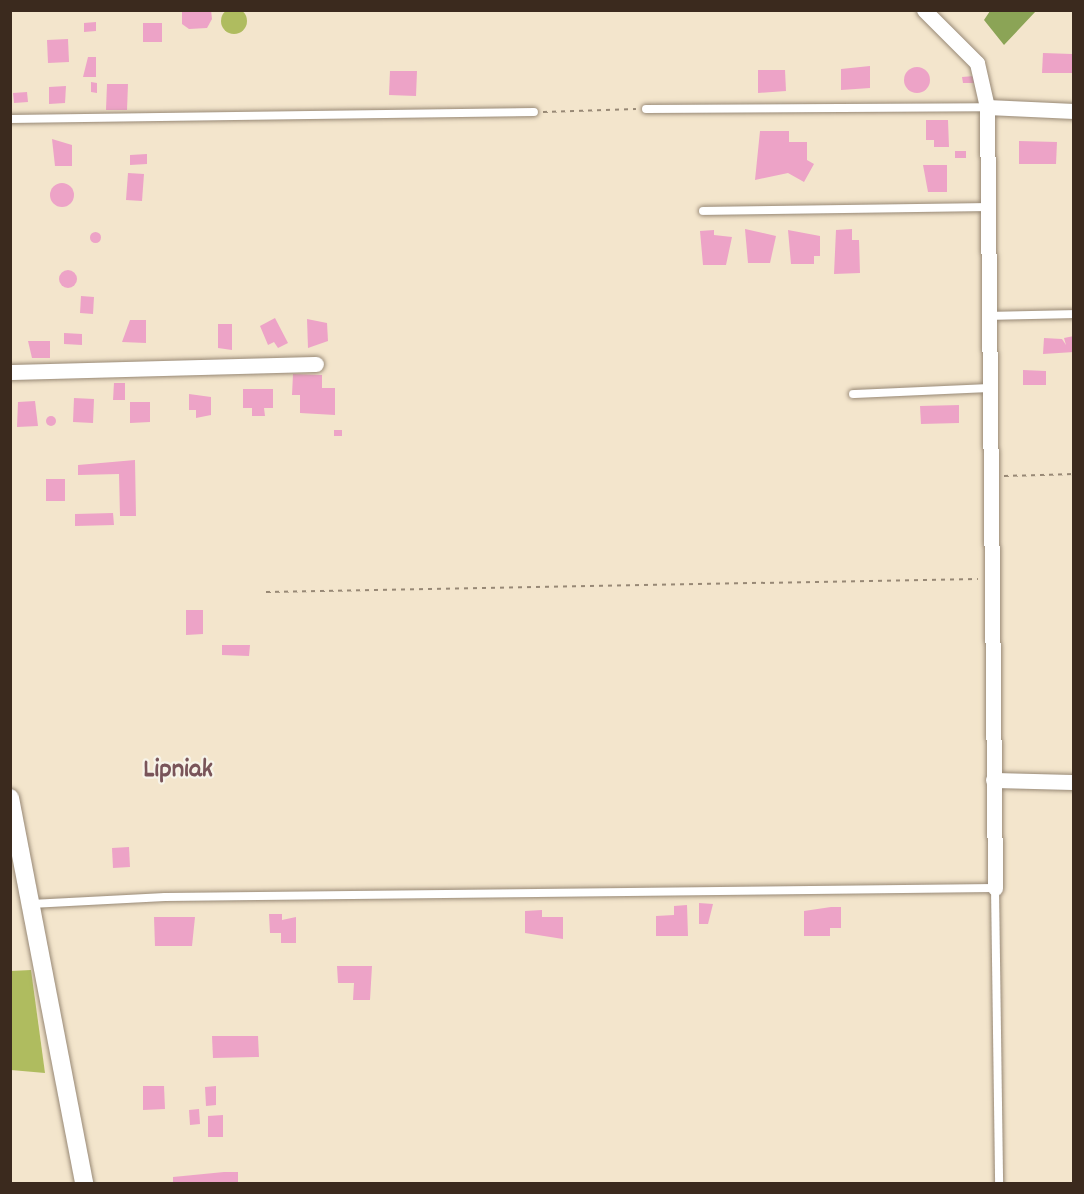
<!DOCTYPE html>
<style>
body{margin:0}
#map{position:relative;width:1084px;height:1194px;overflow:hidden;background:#f3e5cc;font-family:Dekko,sans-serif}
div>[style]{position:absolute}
.green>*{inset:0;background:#afbc5f}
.round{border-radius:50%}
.forest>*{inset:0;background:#8ba456}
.building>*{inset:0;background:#eda3c7}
.path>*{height:2px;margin-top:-1px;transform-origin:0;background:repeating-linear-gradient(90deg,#978875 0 4.5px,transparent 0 9px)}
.roads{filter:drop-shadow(0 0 2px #978875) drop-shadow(0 0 2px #978875)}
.service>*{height:8px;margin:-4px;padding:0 4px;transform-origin:4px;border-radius:4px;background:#fff}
.minor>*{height:15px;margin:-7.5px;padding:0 7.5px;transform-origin:7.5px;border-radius:7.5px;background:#fff}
.tertiary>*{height:18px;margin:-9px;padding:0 9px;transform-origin:9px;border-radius:9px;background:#fff}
span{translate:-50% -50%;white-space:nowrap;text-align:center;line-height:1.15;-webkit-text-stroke:4.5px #f7f3e8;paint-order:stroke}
.quarter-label{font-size:27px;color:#795459;font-weight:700}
.frame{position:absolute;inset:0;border:12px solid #3b2a1e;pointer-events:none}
</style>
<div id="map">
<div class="green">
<div class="round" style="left:221px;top:8px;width:26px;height:26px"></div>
<div style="clip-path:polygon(31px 970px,45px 1073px,11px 1070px,11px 971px)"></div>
</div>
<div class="forest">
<div style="clip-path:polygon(990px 11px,990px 10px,1036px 11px,1004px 45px,984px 20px)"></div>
</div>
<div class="building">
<div style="clip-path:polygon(182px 10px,211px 10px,212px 19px,207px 28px,189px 29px,182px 24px)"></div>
<div style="clip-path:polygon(96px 22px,96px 31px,84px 32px,84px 23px)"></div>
<div style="clip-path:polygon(143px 23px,162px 23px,162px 42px,143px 42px)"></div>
<div style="clip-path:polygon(68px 39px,69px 62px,48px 63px,47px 40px)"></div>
<div style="clip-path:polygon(1043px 53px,1072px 54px,1072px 73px,1042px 73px)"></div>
<div style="clip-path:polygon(88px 57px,96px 57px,96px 77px,83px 77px)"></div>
<div style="clip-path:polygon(870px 66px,870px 88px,841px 90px,841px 69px)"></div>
<div class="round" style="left:904px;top:67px;width:26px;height:26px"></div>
<div style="clip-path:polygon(758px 70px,785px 70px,786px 91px,758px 93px)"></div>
<div style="clip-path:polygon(390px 71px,417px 71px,416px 96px,389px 95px)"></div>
<div style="clip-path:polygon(974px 76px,974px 83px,963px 83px,962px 77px)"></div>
<div style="clip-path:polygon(91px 82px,97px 83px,97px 93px,91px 92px)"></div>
<div style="clip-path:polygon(107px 84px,128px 84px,127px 110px,106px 110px)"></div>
<div style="clip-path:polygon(66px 86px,65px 103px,49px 104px,49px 87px)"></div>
<div style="clip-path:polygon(27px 92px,28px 102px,14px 103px,13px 93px)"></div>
<div style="clip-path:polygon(926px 120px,948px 120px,949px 147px,934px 147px,934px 140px,926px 140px)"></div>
<div style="clip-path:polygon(760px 131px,789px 131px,789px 142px,807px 142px,807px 160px,814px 164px,804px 182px,788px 173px,755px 180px)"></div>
<div style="clip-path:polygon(52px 139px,72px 145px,72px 166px,55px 166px)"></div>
<div style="clip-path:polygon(1019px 141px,1057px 142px,1056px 164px,1019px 164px)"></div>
<div style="clip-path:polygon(955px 151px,966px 151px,966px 158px,955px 158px)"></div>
<div style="clip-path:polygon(147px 154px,147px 164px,130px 165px,130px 155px)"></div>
<div style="clip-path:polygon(923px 165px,947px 165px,947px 192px,928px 192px)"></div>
<div style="clip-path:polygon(128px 173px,144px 174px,142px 201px,126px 200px)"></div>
<div class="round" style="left:50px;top:183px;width:24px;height:24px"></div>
<div style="clip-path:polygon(745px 229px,776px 236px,770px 263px,748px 263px)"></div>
<div style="clip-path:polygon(852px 229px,852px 240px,859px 240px,860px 273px,834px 274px,836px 230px)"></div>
<div style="clip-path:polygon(714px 230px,714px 235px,732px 237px,726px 265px,703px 265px,700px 231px)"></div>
<div style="clip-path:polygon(788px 230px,820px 236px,820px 256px,814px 256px,814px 264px,791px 264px)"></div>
<div class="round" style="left:89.5px;top:231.5px;width:11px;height:11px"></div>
<div class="round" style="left:59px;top:270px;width:18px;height:18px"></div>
<div style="clip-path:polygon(81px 296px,94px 297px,93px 314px,80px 313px)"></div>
<div style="clip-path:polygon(275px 318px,288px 343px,278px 348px,274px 342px,268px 345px,260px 326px)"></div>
<div style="clip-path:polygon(307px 319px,327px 323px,328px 341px,308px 348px)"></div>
<div style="clip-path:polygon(130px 320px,146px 320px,146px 343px,122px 342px)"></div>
<div style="clip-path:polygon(218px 324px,232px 324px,232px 350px,218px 348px)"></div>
<div style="clip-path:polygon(64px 333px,82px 334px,82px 345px,64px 344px)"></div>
<div style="clip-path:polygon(1074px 336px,1074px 352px,1043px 354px,1044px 338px,1062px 339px,1066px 345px,1064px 338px)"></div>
<div style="clip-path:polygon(28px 341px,50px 341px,50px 358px,32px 358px)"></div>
<div style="clip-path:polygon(1023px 370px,1046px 371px,1046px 385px,1023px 385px)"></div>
<div style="clip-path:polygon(293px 374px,322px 375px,322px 388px,335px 388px,335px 415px,300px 413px,300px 395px,292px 395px)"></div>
<div style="clip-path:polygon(114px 383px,125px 383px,125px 400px,113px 400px)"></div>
<div style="clip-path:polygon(243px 389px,273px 389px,273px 408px,264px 408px,265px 416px,252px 416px,252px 408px,243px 408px)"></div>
<div style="clip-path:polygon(189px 394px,211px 397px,211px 415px,196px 418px,196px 410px,189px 410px)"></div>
<div style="clip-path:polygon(74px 398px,94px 399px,93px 423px,73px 422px)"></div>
<div style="clip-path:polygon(35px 401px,38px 426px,17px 427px,18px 402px)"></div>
<div style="clip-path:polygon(130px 402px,150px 402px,150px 422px,130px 423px)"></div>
<div style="clip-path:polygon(959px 405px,959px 423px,921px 424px,920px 406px)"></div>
<div class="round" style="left:46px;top:416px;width:10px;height:10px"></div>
<div style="clip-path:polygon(334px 430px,342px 430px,342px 436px,334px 436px)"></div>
<div style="clip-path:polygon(135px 460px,136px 516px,120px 516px,119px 474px,78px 475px,78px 465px)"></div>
<div style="clip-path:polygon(46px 479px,65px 479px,65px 501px,46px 501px)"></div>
<div style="clip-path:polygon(113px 513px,114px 525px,75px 526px,75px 514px)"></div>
<div style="clip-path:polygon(186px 610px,203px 610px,203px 634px,186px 635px)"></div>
<div style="clip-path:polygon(222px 645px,250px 645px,249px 656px,222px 655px)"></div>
<div style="clip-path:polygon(129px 847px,130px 867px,113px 868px,112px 848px)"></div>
<div style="clip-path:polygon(699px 903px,713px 904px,708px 924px,699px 924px)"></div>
<div style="clip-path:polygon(687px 905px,688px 936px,656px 936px,656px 916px,674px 915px,674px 906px)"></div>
<div style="clip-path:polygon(831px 907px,841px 907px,841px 928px,830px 928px,830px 936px,804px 936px,804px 911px)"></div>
<div style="clip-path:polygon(542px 910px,542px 917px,563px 917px,563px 939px,525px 933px,525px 911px)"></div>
<div style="clip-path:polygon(269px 914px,282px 914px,282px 920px,296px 917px,296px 943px,281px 943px,281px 933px,270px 933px)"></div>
<div style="clip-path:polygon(154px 917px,195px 917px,192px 946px,155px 946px)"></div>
<div style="clip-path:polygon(337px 966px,372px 966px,370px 1000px,353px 1000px,354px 983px,338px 983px)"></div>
<div style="clip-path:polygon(212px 1036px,258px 1036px,259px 1057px,213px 1058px)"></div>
<div style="clip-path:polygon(143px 1086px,164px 1086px,165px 1109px,143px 1110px)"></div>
<div style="clip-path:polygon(216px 1086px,216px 1105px,206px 1106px,205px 1087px)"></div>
<div style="clip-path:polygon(199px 1109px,200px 1124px,190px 1125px,189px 1110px)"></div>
<div style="clip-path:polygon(223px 1115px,223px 1137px,208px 1137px,208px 1116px)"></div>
<div style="clip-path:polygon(224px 1172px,238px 1172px,238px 1184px,173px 1184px,173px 1177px)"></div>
</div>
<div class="path">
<div style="left:543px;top:112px;width:93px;rotate:-1.8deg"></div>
<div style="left:1004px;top:476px;width:70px;rotate:-1.6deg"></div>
<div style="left:266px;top:592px;width:712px;rotate:-1.05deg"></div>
</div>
<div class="roads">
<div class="service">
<div style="left:646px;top:109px;width:341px;rotate:-0.3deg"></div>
<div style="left:10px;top:119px;width:524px;rotate:-0.77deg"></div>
<div style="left:703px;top:211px;width:283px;rotate:-0.8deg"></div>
<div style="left:989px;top:316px;width:85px;rotate:-1.3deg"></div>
<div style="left:853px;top:394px;width:138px;rotate:-2.5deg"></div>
<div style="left:31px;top:904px;width:134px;rotate:-3deg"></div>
<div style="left:165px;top:897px;width:830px;rotate:-0.62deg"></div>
<div style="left:995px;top:888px;width:296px;rotate:89.2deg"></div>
</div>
<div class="minor">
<div style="left:924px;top:10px;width:75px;rotate:45deg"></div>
<div style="left:977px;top:63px;width:45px;rotate:77.2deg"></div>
<div style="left:987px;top:107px;width:87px;rotate:2.6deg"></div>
<div style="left:987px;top:107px;width:781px;rotate:89.41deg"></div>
<div style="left:10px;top:372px;width:306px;rotate:-1.5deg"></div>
<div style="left:993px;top:780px;width:81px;rotate:1.4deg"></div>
</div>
<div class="tertiary">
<div style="left:10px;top:798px;width:393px;rotate:79.1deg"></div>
</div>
</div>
<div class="quarter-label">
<span style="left:178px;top:771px">Lipniak</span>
</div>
<div class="frame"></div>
</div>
